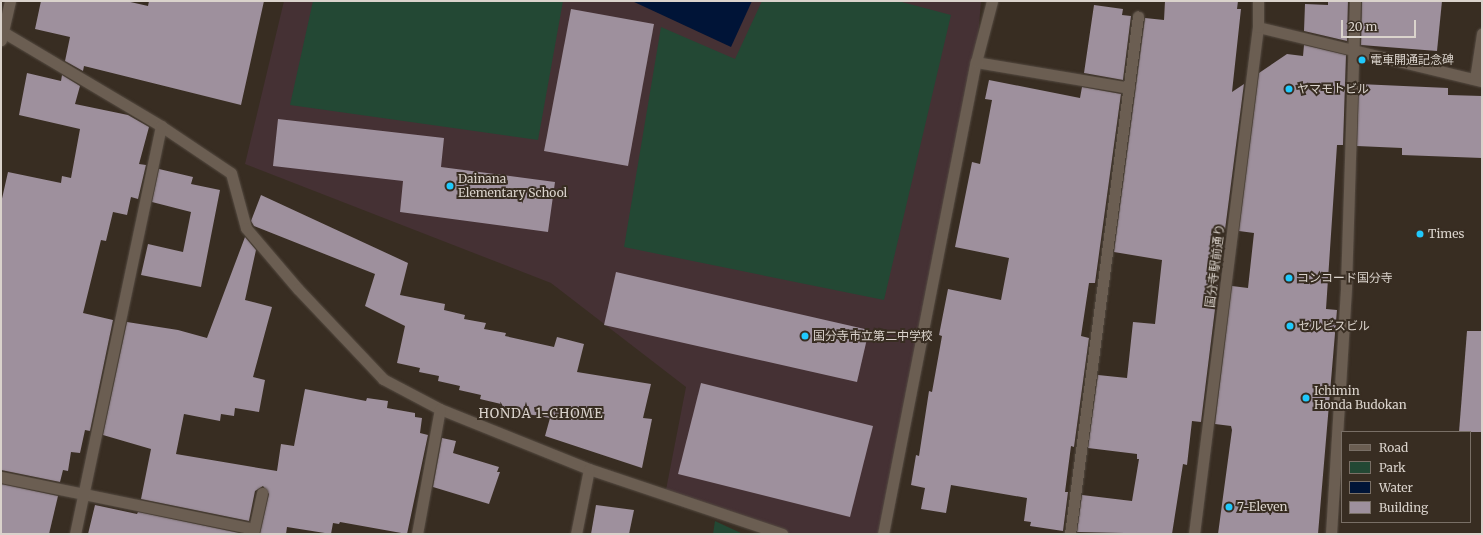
<!DOCTYPE html>
<meta charset="utf-8">
<style>
body{margin:0}
#map{position:relative;width:1483px;height:535px;overflow:hidden;background:#382d22;font-family:Merriweather,"Noto Sans JP",serif}
div>[style]{position:absolute}
.education>*{inset:0;background:#453134}
.green>*{inset:0;background:#234834}
.water>*{inset:0;background:#001437}
.building>*{inset:0;background:#9e909d}
.roads{filter:drop-shadow(0 0 1px #544a41) drop-shadow(0 0 1px #544a41)}
.minor>*{height:11px;margin:-5.5px;padding:0 5.5px;transform-origin:5.5px;border-radius:5.5px;background:#6b5e52}
.tertiary>*{height:11px;margin:-5.5px;padding:0 5.5px;transform-origin:5.5px;border-radius:5.5px;background:#6b5e52}
.secondary>*{height:11px;margin:-5.5px;padding:0 5.5px;transform-origin:5.5px;border-radius:5.5px;background:#6b5e52}
.dots>*{width:11px;height:11px;translate:-50% -50%;box-sizing:border-box;border:2px solid #382d22;border-radius:50%}
span{translate:-50% -50%;white-space:nowrap;text-align:center;line-height:1.15;-webkit-text-stroke:4px #382d22;paint-order:stroke}
.poi-label{font-size:12px;color:#dad3cc}
.left{translate:0 -50%;text-align:left}
.street-label{font-size:12px;color:#dad3cc}
.neighbourhood-label{font-size:13px;color:#dad3cc;letter-spacing:1px}
.frame{position:absolute;inset:0;border:2px solid #dad3cc;pointer-events:none}
.legend{position:absolute;left:1341px;top:431px;width:130px;height:92px;box-sizing:border-box;background:#382d22;border:1px solid #796f66;margin:0;padding:5px 7px;list-style:none;font-size:12px;color:#dad3cc}
.legend li{display:flex;align-items:center;gap:8px;height:20px}
.legend b{width:20px;border:1px solid #796f66}
.scale{position:absolute;left:1341px;top:20px;width:75px;height:18px;box-sizing:border-box;border:2px solid #dad3cc;border-top:0;padding-left:5px;font-size:12px;line-height:14px;white-space:nowrap;color:#dad3cc;-webkit-text-stroke:3px #382d22;paint-order:stroke}
</style>
<div id="map">
<div class="education">
<div style="clip-path:polygon(284px 1px,981px 1px,976px 62px,883px 534px,782px 534px,665px 495px,686px 387px,551px 283px,245px 164px)"></div>
</div>
<div class="green">
<div style="clip-path:polygon(313px 1px,563px 1px,538px 140px,290px 105px)"></div>
<div style="clip-path:polygon(762px 1px,898px 1px,951px 15px,884px 300px,624px 247px,661px 27px,735px 59px)"></div>
<div style="clip-path:polygon(715px 521px,743px 534px,713px 534px)"></div>
</div>
<div class="water">
<div style="clip-path:polygon(632px 1px,752px 1px,731px 47px)"></div>
</div>
<div class="building">
<div style="clip-path:polygon(41px 1px,126px 1px,148px 6px,149px 1px,264px 1px,241px 105px,84px 66px,83px 71px,65px 61px,70px 37px,35px 29px)"></div>
<div style="clip-path:polygon(1165px 1px,1238px 1px,1237px 9px,1241px 9px,1232px 92px,1244px 84px,1225px 230px,1215px 229px,1208px 284px,1218px 285px,1201px 422px,1192px 421px,1187px 465px,1183px 464px,1172px 534px,1077px 532px,1082px 495px,1132px 501px,1139px 459px,1137px 459px,1137px 454px,1088px 448px,1098px 375px,1127px 378px,1133px 322px,1155px 324px,1162px 260px,1114px 252px,1145px 18px,1164px 20px)"></div>
<div style="clip-path:polygon(1328px 1px,1348px 1px,1347px 41px,1304px 31px,1305px 4px,1328px 5px)"></div>
<div style="clip-path:polygon(1362px 1px,1442px 1px,1437px 51px,1361px 45px)"></div>
<div style="clip-path:polygon(1094px 5px,1123px 9px,1122px 15px,1131px 16px,1123px 80px,1084px 73px)"></div>
<div style="clip-path:polygon(571px 9px,654px 24px,628px 166px,544px 151px)"></div>
<div style="clip-path:polygon(1304px 45px,1346px 55px,1343px 145px,1337px 145px,1326px 309px,1337px 310px,1318px 534px,1218px 534px,1232px 430px,1231px 426px,1215px 424px,1232px 286px,1248px 288px,1254px 233px,1239px 231px,1259px 73px,1287px 54px,1303px 56px)"></div>
<div style="clip-path:polygon(27px 73px,61px 81px,62px 75px,80px 86px,75px 104px,128px 115px,149px 127px,139px 164px,146px 165px,138px 199px,131px 197px,127px 215px,113px 212px,106px 241px,101px 240px,83px 313px,113px 320px,90px 431px,85px 430px,80px 453px,71px 452px,68px 471px,63px 470px,60px 482px,1px 470px,1px 203px,8px 172px,61px 183px,62px 176px,71px 178px,80px 129px,19px 115px)"></div>
<div style="clip-path:polygon(989px 80px,1080px 98px,1082px 87px,1121px 94px,1095px 283px,1089px 283px,1081px 336px,1089px 338px,1074px 447px,1071px 446px,1065px 492px,1068px 492px,1063px 531px,1030px 526px,1031px 522px,1024px 521px,1027px 498px,951px 485px,946px 513px,921px 509px,925px 488px,911px 485px,916px 455px,919px 456px,929px 391px,932px 392px,942px 336px,939px 335px,948px 289px,1001px 300px,1009px 258px,955px 247px,972px 162px,980px 164px,992px 100px,985px 99px)"></div>
<div style="clip-path:polygon(1359px 84px,1448px 88px,1448px 95px,1482px 96px,1482px 158px,1402px 155px,1402px 148px,1357px 146px)"></div>
<div style="clip-path:polygon(278px 119px,444px 138px,441px 167px,555px 182px,548px 232px,400px 212px,403px 181px,273px 166px)"></div>
<div style="clip-path:polygon(159px 169px,193px 177px,191px 184px,220px 190px,201px 287px,141px 275px,148px 244px,183px 252px,191px 212px,152px 202px)"></div>
<div style="clip-path:polygon(261px 195px,408px 263px,400px 295px,445px 304px,444px 310px,465px 315px,464px 319px,486px 323px,484px 329px,506px 333px,505px 336px,554px 347px,557px 337px,584px 344px,577px 372px,651px 384px,643px 418px,652px 419px,642px 468px,545px 436px,550px 418px,500px 409px,501px 404px,480px 399px,481px 395px,459px 390px,460px 386px,438px 381px,439px 376px,419px 372px,420px 368px,397px 363px,405px 326px,365px 306px,375px 274px,254px 226px,251px 221px)"></div>
<div style="clip-path:polygon(245px 237px,256px 250px,245px 300px,272px 307px,253px 377px,265px 380px,259px 412px,235px 408px,234px 416px,221px 414px,220px 421px,184px 414px,176px 454px,277px 471px,281px 444px,294px 446px,305px 389px,366px 401px,367px 398px,388px 401px,387px 408px,415px 413px,415px 417px,422px 418px,420px 433px,428px 435px,407px 534px,340px 522px,339px 524px,333px 523px,331px 534px,287px 527px,286px 534px,260px 534px,269px 494px,263px 486px,255px 491px,249px 521px,141px 499px,151px 449px,103px 435px,127px 322px,178px 330px,207px 338px)"></div>
<div style="clip-path:polygon(616px 272px,869px 330px,857px 382px,604px 325px)"></div>
<div style="clip-path:polygon(1467px 331px,1482px 331px,1482px 432px,1459px 432px)"></div>
<div style="clip-path:polygon(701px 383px,873px 426px,850px 517px,678px 474px)"></div>
<div style="clip-path:polygon(442px 438px,456px 441px,453px 453px,499px 467px,497px 472px,500px 472px,489px 504px,433px 487px)"></div>
<div style="clip-path:polygon(1px 484px,58px 496px,49px 534px,1px 534px)"></div>
<div style="clip-path:polygon(95px 505px,137px 514px,138px 512px,244px 534px,88px 534px)"></div>
<div style="clip-path:polygon(596px 505px,634px 510px,629px 534px,591px 534px)"></div>
</div>
<div class="roads">
<div class="minor">
<div style="left:1258px;top:27px;width:230px;rotate:13.6deg"></div>
<div style="left:3px;top:32px;width:184px;rotate:30.7deg"></div>
<div style="left:161px;top:126px;width:84px;rotate:33.9deg"></div>
<div style="left:231px;top:173px;width:57px;rotate:74.7deg"></div>
<div style="left:246px;top:228px;width:80px;rotate:49.6deg"></div>
<div style="left:298px;top:289px;width:124px;rotate:46.6deg"></div>
<div style="left:383px;top:379px;width:64px;rotate:27.8deg"></div>
<div style="left:440px;top:409px;width:161px;rotate:21.9deg"></div>
<div style="left:589px;top:469px;width:204px;rotate:18.6deg"></div>
<div style="left:976px;top:62px;width:155px;rotate:9.6deg"></div>
<div style="left:1475px;top:79px;width:46px;rotate:-81.2deg"></div>
<div style="left:1px;top:477px;width:258px;rotate:11.6deg"></div>
<div style="left:75px;top:534px;width:417px;rotate:-78.1deg"></div>
<div style="left:253px;top:534px;width:42px;rotate:-77.6deg"></div>
<div style="left:417px;top:534px;width:127px;rotate:-79.6deg"></div>
<div style="left:576px;top:534px;width:66px;rotate:-78.7deg"></div>
<div style="left:883px;top:534px;width:481px;rotate:-78.9deg"></div>
<div style="left:976px;top:62px;width:63px;rotate:-75.3deg"></div>
<div style="left:1070px;top:534px;width:522px;rotate:-82.52deg"></div>
<div style="left:1331px;top:534px;width:248px;rotate:-86.5deg"></div>
<div style="left:1346px;top:286px;width:285px;rotate:-88.2deg"></div>
</div>
<div class="tertiary">
<div style="left:1194px;top:534px;width:511px;rotate:-82.81deg"></div>
<div style="left:1258px;top:27px;width:26px;rotate:-90deg"></div>
</div>
<div class="secondary">
<div style="left:1px;top:40px;width:40px;rotate:-77deg"></div>
</div>
</div>
<div class="dots">
<div style="left:1362px;top:60px;background:#20c9fd"></div>
<div style="left:1289px;top:89px;background:#20c9fd"></div>
<div style="left:450px;top:186px;background:#20c9fd"></div>
<div style="left:1420px;top:234px;background:#20c9fd"></div>
<div style="left:1289px;top:278px;background:#20c9fd"></div>
<div style="left:1290px;top:326px;background:#20c9fd"></div>
<div style="left:805px;top:336px;background:#20c9fd"></div>
<div style="left:1306px;top:398px;background:#20c9fd"></div>
<div style="left:1229px;top:507px;background:#20c9fd"></div>
</div>
<div class="poi-label">
<span class="left" style="left:1370px;top:60px">電車開通記念碑</span>
<span class="left" style="left:1297px;top:89px">ヤマモトビル</span>
<span class="left" style="left:458px;top:186px">Dainana<br>Elementary School</span>
<span class="left" style="left:1428px;top:234px">Times</span>
<span class="left" style="left:1297px;top:278px">コンコード国分寺</span>
<span class="left" style="left:1298px;top:326px">セルビスビル</span>
<span class="left" style="left:813px;top:336px">国分寺市立第二中学校</span>
<span class="left" style="left:1314px;top:398px">Ichimin<br>Honda Budokan</span>
<span class="left" style="left:1237px;top:507px">7-Eleven</span>
</div>
<div class="street-label">
<span style="left:1215px;top:266px;rotate:-83deg">国分寺駅前通り</span>
</div>
<div class="neighbourhood-label">
<span style="left:541px;top:414px">HONDA 1-CHOME</span>
</div>
<div class="frame"></div>
<ul class="legend">
<li><b style="height:5px;background:#6b5e52"></b>Road</li>
<li><b style="height:11px;background:#234834"></b>Park</li>
<li><b style="height:11px;background:#001437"></b>Water</li>
<li><b style="height:11px;background:#9e909d"></b>Building</li>
</ul>
<div class="scale">20 m</div>
</div>
